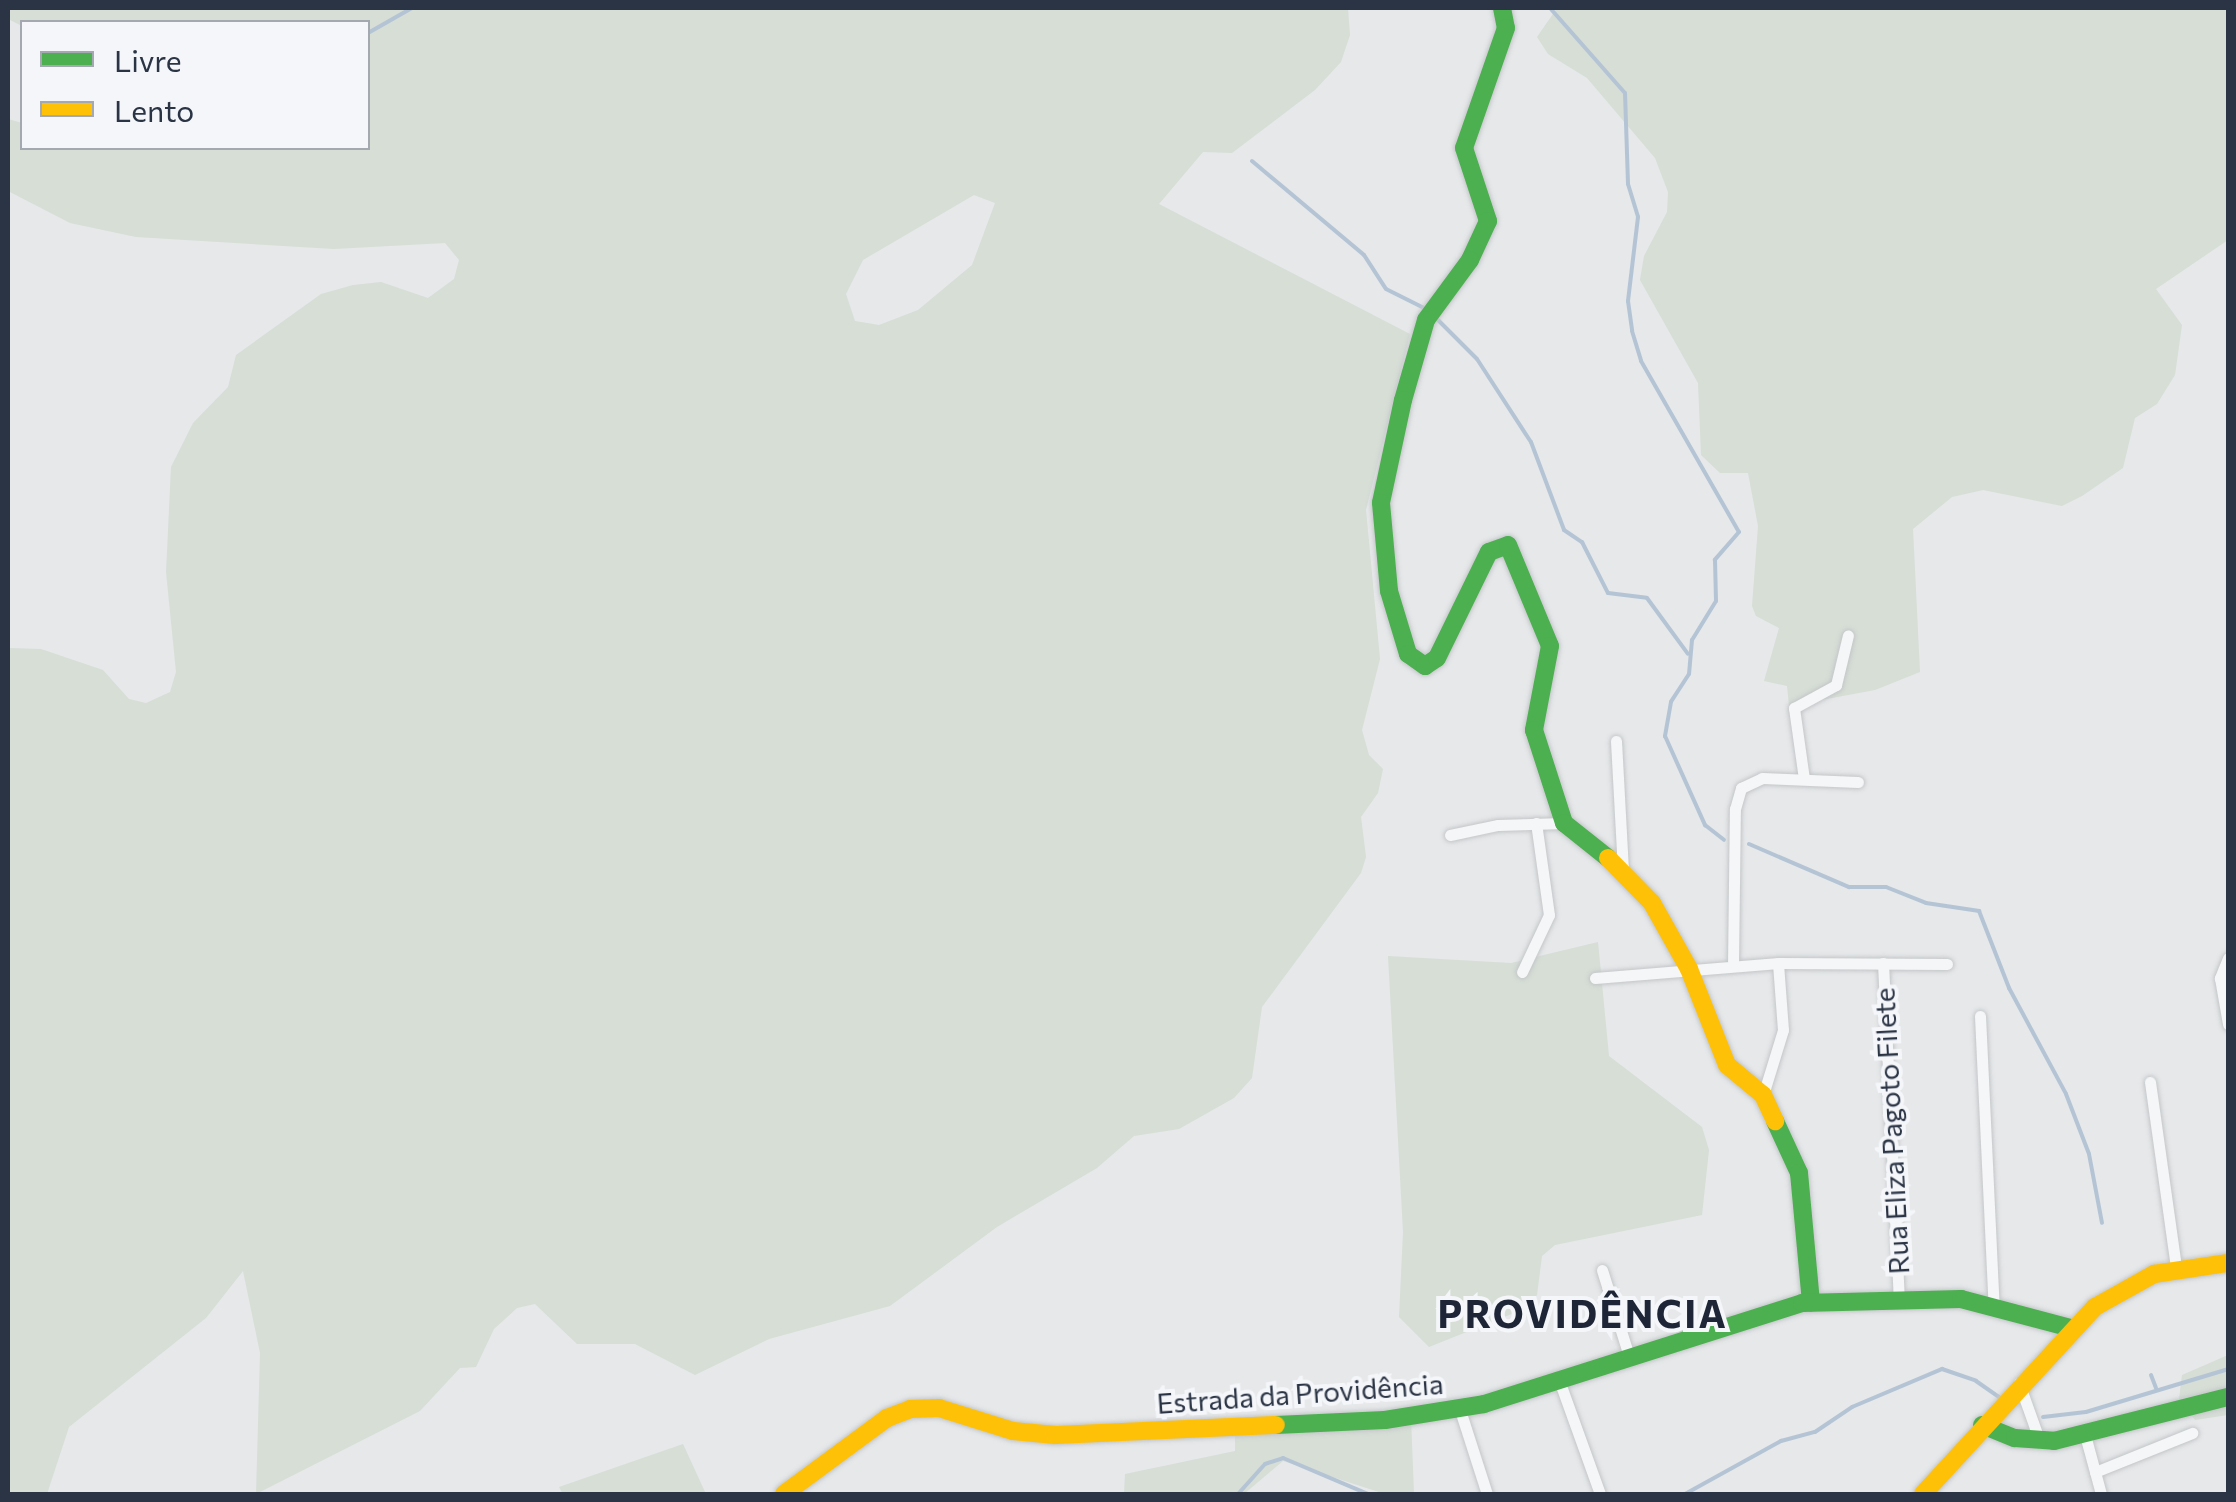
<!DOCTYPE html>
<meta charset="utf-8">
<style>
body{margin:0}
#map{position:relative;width:2236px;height:1502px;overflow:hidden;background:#e6e8ea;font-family:Commissioner,sans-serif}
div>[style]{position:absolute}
.green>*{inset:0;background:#d6ded6}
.stream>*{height:4px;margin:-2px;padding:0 2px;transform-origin:2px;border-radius:2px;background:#b4c4d5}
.roads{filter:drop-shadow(0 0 2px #c4c6c8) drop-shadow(0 0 2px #c4c6c8)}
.street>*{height:11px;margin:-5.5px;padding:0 5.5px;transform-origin:5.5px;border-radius:5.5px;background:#f5f6f7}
.fast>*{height:18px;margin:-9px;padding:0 9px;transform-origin:9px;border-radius:9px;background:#4caf50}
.slow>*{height:18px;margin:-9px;padding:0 9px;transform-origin:9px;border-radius:9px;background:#ffc107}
span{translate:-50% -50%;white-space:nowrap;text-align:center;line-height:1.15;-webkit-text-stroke:8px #f4f6f9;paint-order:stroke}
.street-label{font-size:28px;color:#2b3445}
.district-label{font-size:38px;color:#1d2536;font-weight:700;letter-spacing:2.5px}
.frame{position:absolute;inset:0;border:10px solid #2b3445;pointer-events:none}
.legend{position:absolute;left:20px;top:20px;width:350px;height:130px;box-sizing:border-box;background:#f4f6f9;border:2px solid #a4a8b1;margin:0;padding:12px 18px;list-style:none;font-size:30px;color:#2b3445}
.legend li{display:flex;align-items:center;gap:20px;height:50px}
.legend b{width:50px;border:2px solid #a4a8b1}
</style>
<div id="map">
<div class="green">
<div style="clip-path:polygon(evenodd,8px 8px,1348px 8px,1350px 35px,1341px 62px,1315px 90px,1232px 153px,1203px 152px,1159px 204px,1410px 334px,1366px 510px,1380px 659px,1362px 730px,1369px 755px,1383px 769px,1378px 793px,1361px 817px,1366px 857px,1361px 873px,1262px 1007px,1252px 1078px,1234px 1098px,1179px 1129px,1134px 1136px,1097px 1168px,997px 1227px,890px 1306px,769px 1339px,695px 1375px,635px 1344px,577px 1344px,535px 1304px,517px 1308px,494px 1329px,476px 1367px,460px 1368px,420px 1411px,256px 1494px,260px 1353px,243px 1271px,206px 1318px,69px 1427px,47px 1494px,8px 1494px,8px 648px,41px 649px,103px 670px,129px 699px,146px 703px,170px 692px,176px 672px,166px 572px,171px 467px,193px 423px,228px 387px,236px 355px,321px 294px,353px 285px,381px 282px,428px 298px,454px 279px,459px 260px,445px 243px,334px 249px,136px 237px,70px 223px,8px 191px,8px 119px,22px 123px,22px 148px,368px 148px,368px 22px,22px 26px,8px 19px,8px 8px,974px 195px,995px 203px,972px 265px,918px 310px,879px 325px,855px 321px,846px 294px,863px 260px,974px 195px)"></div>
<div style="clip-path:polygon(1557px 8px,2228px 8px,2228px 240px,2156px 289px,2182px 325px,2175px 375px,2157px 404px,2135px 418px,2123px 468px,2082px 496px,2062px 506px,1983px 490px,1952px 497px,1913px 529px,1920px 672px,1875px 690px,1789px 706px,1787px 686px,1764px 681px,1779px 628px,1756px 616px,1752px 606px,1758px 526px,1748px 473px,1720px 473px,1701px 455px,1698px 383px,1640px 280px,1644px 256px,1667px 212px,1668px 192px,1655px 158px,1587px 78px,1548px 54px,1537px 37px)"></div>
<div style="clip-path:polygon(1598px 942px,1609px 1056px,1702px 1127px,1709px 1150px,1702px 1215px,1555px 1245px,1542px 1256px,1537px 1295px,1524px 1309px,1429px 1347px,1399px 1317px,1403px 1232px,1388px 956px,1511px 963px)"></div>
<div style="clip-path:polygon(2228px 1355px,2228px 1415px,2195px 1420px,2179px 1399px,2182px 1375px)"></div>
<div style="clip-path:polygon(1411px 1418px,1414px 1494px,1385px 1494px,1283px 1461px,1244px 1494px,1124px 1494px,1125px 1474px,1235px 1451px,1235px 1425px)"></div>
<div style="clip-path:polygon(683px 1444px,706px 1494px,563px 1494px,559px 1487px)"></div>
</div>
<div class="stream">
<div style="left:1550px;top:8px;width:113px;rotate:48.6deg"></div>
<div style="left:1625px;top:93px;width:91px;rotate:88.1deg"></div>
<div style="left:1628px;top:184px;width:34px;rotate:73deg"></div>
<div style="left:1638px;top:217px;width:85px;rotate:96.8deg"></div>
<div style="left:1628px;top:301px;width:30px;rotate:82deg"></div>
<div style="left:1632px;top:331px;width:31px;rotate:73deg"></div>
<div style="left:1641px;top:361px;width:197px;rotate:60.2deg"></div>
<div style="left:1739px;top:532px;width:37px;rotate:131deg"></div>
<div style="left:1715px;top:560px;width:41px;rotate:88.6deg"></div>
<div style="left:1716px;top:601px;width:46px;rotate:121.6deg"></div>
<div style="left:1692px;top:640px;width:34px;rotate:95deg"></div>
<div style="left:1689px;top:674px;width:33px;rotate:123deg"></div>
<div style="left:1671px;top:702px;width:35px;rotate:100deg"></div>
<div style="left:1665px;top:736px;width:98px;rotate:65.8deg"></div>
<div style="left:1705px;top:825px;width:24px;rotate:38deg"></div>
<div style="left:368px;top:33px;width:51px;rotate:-29.6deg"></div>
<div style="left:1252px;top:161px;width:146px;rotate:40deg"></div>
<div style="left:1364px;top:255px;width:40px;rotate:57.1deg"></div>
<div style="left:1386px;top:289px;width:47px;rotate:26.6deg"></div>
<div style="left:1435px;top:317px;width:59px;rotate:45deg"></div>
<div style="left:1477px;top:359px;width:99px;rotate:57deg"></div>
<div style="left:1531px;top:442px;width:94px;rotate:69.4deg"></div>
<div style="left:1564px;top:530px;width:22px;rotate:34deg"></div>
<div style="left:1582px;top:542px;width:57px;rotate:63deg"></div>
<div style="left:1608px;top:593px;width:39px;rotate:7deg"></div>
<div style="left:1647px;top:598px;width:69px;rotate:53.8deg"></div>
<div style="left:1749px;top:844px;width:109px;rotate:23.3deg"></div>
<div style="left:1849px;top:887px;width:37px"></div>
<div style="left:1886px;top:887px;width:43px;rotate:21.8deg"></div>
<div style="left:1926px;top:903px;width:54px;rotate:8.6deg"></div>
<div style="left:1979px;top:911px;width:83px;rotate:68.7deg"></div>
<div style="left:2009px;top:988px;width:120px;rotate:61.7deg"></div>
<div style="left:2066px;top:1094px;width:64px;rotate:69deg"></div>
<div style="left:2089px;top:1154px;width:70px;rotate:79.3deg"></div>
<div style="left:2151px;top:1375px;width:14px;rotate:69deg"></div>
<div style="left:2043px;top:1417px;width:43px;rotate:-6.6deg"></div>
<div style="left:2086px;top:1412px;width:148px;rotate:-16.8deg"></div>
<div style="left:1238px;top:1494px;width:40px;rotate:-48deg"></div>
<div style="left:1265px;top:1464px;width:19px;rotate:-18deg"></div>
<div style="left:1283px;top:1458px;width:92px;rotate:23deg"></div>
<div style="left:1685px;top:1494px;width:110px;rotate:-28.9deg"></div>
<div style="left:1781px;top:1441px;width:35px;rotate:-15deg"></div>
<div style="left:1815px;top:1432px;width:45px;rotate:-34deg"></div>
<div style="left:1852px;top:1407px;width:98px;rotate:-22.9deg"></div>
<div style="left:1942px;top:1369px;width:36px;rotate:19deg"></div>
<div style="left:1976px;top:1381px;width:33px;rotate:35deg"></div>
</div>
<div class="roads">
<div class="street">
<div style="left:1616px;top:741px;width:129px;rotate:86.9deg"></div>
<div style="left:1804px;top:779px;width:72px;rotate:-98deg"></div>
<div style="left:1794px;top:708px;width:48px;rotate:-28.7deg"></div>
<div style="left:1836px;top:685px;width:51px;rotate:-76.5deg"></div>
<div style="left:1450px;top:835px;width:49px;rotate:-11.8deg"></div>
<div style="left:1498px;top:825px;width:66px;rotate:-1.7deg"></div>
<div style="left:2228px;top:958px;width:22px;rotate:112deg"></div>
<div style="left:2220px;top:978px;width:47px;rotate:80.1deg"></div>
<div style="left:1883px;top:963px;width:336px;rotate:87.3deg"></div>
<div style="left:1733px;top:965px;width:156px;rotate:-89.3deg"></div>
<div style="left:1735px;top:809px;width:22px;rotate:-74deg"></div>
<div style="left:1741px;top:788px;width:23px;rotate:-25deg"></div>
<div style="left:1762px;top:778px;width:96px;rotate:2.4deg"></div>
<div style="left:1522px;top:972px;width:63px;rotate:-64.7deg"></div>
<div style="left:1549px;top:915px;width:93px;rotate:-98deg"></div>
<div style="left:1595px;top:978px;width:184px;rotate:-4.7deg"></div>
<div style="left:1778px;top:963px;width:169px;rotate:0.3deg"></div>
<div style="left:1980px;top:1016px;width:292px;rotate:87.3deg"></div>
<div style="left:2150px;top:1082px;width:188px;rotate:82deg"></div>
<div style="left:1763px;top:1095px;width:68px;rotate:-72.9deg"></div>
<div style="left:1783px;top:1030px;width:67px;rotate:-94.3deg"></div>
<div style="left:1602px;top:1270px;width:90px;rotate:72.6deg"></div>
<div style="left:1559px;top:1380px;width:121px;rotate:70.2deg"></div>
<div style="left:2019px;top:1383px;width:63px;rotate:70.4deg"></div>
<div style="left:1460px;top:1410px;width:88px;rotate:72.2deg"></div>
<div style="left:2085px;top:1435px;width:61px;rotate:74.8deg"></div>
<div style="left:2095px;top:1472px;width:105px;rotate:-21.9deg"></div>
</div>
<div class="fast">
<div style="left:1502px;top:8px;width:20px;rotate:79deg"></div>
<div style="left:1506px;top:28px;width:127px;rotate:109.3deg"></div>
<div style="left:1464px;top:148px;width:77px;rotate:71.8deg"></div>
<div style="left:1488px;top:221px;width:43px;rotate:114.8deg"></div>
<div style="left:1470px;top:260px;width:74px;rotate:126.3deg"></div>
<div style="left:1426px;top:320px;width:83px;rotate:106deg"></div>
<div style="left:1403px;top:400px;width:105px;rotate:102.1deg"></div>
<div style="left:1381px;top:503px;width:88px;rotate:84.8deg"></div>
<div style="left:1389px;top:591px;width:66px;rotate:73.2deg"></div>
<div style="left:1408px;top:654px;width:21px;rotate:35deg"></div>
<div style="left:1425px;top:666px;width:14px;rotate:-34deg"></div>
<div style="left:1437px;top:658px;width:118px;rotate:-63.9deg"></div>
<div style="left:1489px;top:552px;width:20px;rotate:-20deg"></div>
<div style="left:1508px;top:545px;width:109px;rotate:67.4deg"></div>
<div style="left:1550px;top:646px;width:86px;rotate:100.8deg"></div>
<div style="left:1534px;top:730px;width:98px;rotate:72.1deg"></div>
<div style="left:1564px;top:823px;width:56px;rotate:38.5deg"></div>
<div style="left:1775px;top:1121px;width:57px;rotate:65.2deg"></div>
<div style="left:1799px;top:1173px;width:130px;rotate:84.7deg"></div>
<div style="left:1276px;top:1425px;width:109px;rotate:-2.6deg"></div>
<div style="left:1385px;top:1420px;width:100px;rotate:-9.2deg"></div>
<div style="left:1484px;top:1404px;width:334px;rotate:-17.6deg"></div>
<div style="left:1802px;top:1303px;width:159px;rotate:-1.4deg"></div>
<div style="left:1961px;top:1299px;width:114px;rotate:14.8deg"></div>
<div style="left:1982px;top:1425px;width:35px;rotate:22deg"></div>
<div style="left:2015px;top:1438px;width:39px;rotate:4deg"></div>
<div style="left:2054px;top:1441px;width:179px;rotate:-14.2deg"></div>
</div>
<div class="slow">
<div style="left:1608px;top:858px;width:63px;rotate:45.6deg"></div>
<div style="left:1652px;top:903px;width:76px;rotate:60.7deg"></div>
<div style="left:1689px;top:969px;width:103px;rotate:68.4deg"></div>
<div style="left:1727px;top:1065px;width:47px;rotate:39.8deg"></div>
<div style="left:1763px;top:1095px;width:29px;rotate:65deg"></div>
<div style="left:784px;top:1494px;width:128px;rotate:-36.4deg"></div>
<div style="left:887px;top:1418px;width:25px;rotate:-21deg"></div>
<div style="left:910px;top:1409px;width:29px;rotate:-2deg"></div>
<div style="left:939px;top:1408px;width:77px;rotate:17.3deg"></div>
<div style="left:1013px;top:1431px;width:42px;rotate:5.4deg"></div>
<div style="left:1055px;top:1435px;width:221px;rotate:-2.6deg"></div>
<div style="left:1923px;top:1494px;width:254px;rotate:-47.4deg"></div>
<div style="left:2095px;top:1307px;width:68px;rotate:-29.2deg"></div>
<div style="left:2154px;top:1274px;width:75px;rotate:-8.5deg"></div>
</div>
</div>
<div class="street-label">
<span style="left:1891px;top:1131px;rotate:-93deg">Rua Eliza Pagoto Filete</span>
<span style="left:1300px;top:1393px;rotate:-4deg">Estrada da Providência</span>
</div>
<div class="district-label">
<span style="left:1583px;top:1313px">PROVIDÊNCIA</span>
</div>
<div class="frame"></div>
<ul class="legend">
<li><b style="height:12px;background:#4caf50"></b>Livre</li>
<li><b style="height:12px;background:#ffc107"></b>Lento</li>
</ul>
</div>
